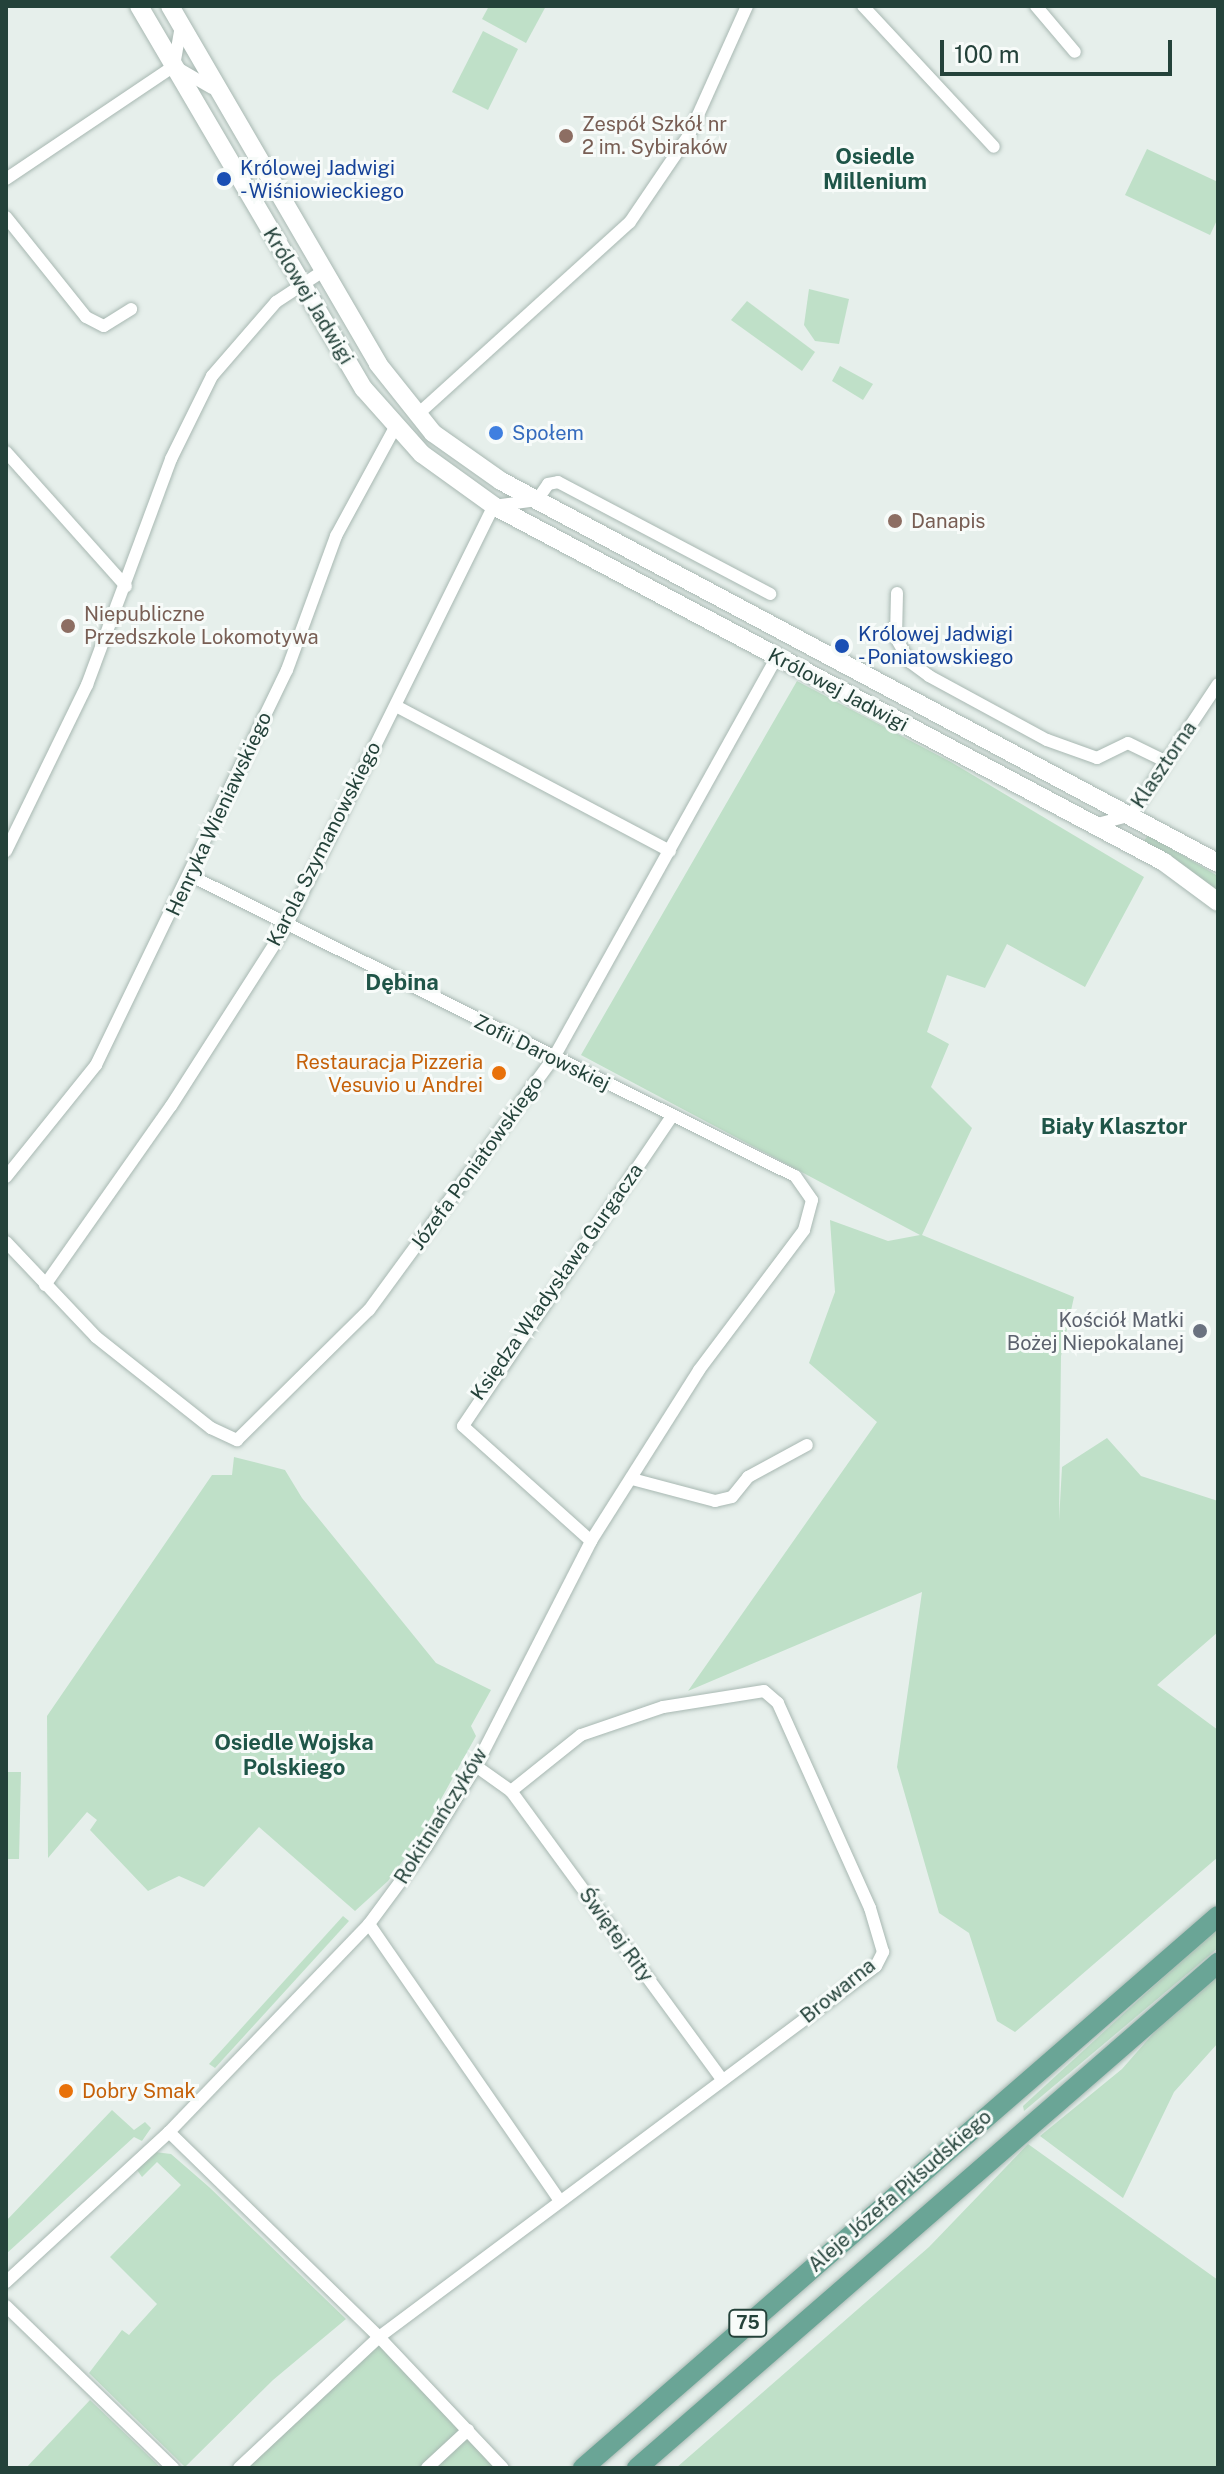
<!DOCTYPE html>
<meta charset="utf-8">
<style>
body{margin:0}
#map{position:relative;width:1224px;height:2474px;overflow:hidden;background:#e6efeb;font-family:"Public Sans",sans-serif}
div>[style]{position:absolute}
.green>*{inset:0;background:#bfe0c8}
.roads{filter:drop-shadow(0 0 2px #a8b8b2) drop-shadow(0 0 2px #a8b8b2)}
.street>*{height:12px;margin:-6px;padding:0 6px;transform-origin:6px;border-radius:6px;background:#fff}
.secondary>*{height:18px;margin:-9px;padding:0 9px;transform-origin:9px;border-radius:9px;background:#fff}
.primary>*{height:20px;margin:-10px;padding:0 10px;transform-origin:10px;border-radius:10px;background:#6aa596}
.dots>*{width:22px;height:22px;translate:-50% -50%;box-sizing:border-box;border:4px solid #f7fbf9;border-radius:50%}
span{translate:-50% -50%;white-space:nowrap;text-align:center;line-height:1.15;-webkit-text-stroke:6px #f7fbf9;paint-order:stroke}
.shield-label span{padding:2px 6px;background:#f7fbf9;border:2px solid;border-radius:6px;-webkit-text-stroke-width:0}
.shield-label{font-size:18px;color:#24423a;font-weight:700}
.education-label{font-size:20px;color:#785e54}
.left{translate:0 -50%;text-align:left}
.transit-label{font-size:20px;color:#164399}
.street-label{font-size:20px;color:#24423a}
.shop-label{font-size:20px;color:#366cbe}
.food-label{font-size:20px;color:#c56008}
.right{translate:-100% -50%;text-align:right}
.worship-label{font-size:20px;color:#5b616d}
.neighbourhood-label{font-size:22px;color:#1f5548;font-weight:700}
.frame{position:absolute;inset:0;border:8px solid #24423a;pointer-events:none}
.scale{position:absolute;left:940px;top:40px;width:232px;height:36px;box-sizing:border-box;border:4px solid #24423a;border-top:0;padding-left:10px;font-size:24px;line-height:28px;white-space:nowrap;color:#24423a;-webkit-text-stroke:6px #f7fbf9;paint-order:stroke}
</style>
<div id="map">
<div class="green">
<div style="clip-path:polygon(489px 6px,546px 6px,526px 43px,482px 19px)"></div>
<div style="clip-path:polygon(483px 31px,518px 49px,488px 110px,452px 92px)"></div>
<div style="clip-path:polygon(1147px 149px,1218px 182px,1218px 218px,1210px 235px,1125px 195px)"></div>
<div style="clip-path:polygon(809px 289px,849px 299px,839px 344px,815px 341px,804px 325px)"></div>
<div style="clip-path:polygon(747px 301px,815px 352px,802px 371px,731px 320px)"></div>
<div style="clip-path:polygon(840px 366px,873px 384px,863px 400px,832px 381px)"></div>
<div style="clip-path:polygon(797px 681px,951px 762px,1144px 877px,1085px 987px,1007px 944px,985px 988px,947px 975px,927px 1032px,949px 1044px,931px 1087px,972px 1128px,922px 1235px,1074px 1297px,1061px 1356px,1059px 1521px,1062px 1467px,1107px 1438px,1141px 1476px,1218px 1501px,1218px 1632px,1157px 1685px,1218px 1730px,1218px 1857px,1015px 2032px,997px 2021px,969px 1933px,939px 1913px,897px 1767px,922px 1592px,688px 1691px,877px 1422px,809px 1363px,835px 1292px,830px 1220px,888px 1241px,920px 1235px,581px 1055px)"></div>
<div style="clip-path:polygon(1148px 835px,1218px 876px,1218px 894px,1144px 841px)"></div>
<div style="clip-path:polygon(234px 1457px,285px 1470px,302px 1498px,436px 1663px,491px 1690px,471px 1726px,476px 1736px,420px 1837px,388px 1881px,355px 1911px,259px 1827px,204px 1887px,179px 1876px,148px 1891px,90px 1830px,97px 1820px,87px 1812px,48px 1858px,47px 1716px,212px 1475px,232px 1475px)"></div>
<div style="clip-path:polygon(6px 1772px,21px 1772px,19px 1859px,6px 1859px)"></div>
<div style="clip-path:polygon(343px 1916px,349px 1921px,215px 2068px,209px 2064px)"></div>
<div style="clip-path:polygon(1218px 1927px,1218px 1948px,1024px 2111px,1023px 2106px)"></div>
<div style="clip-path:polygon(1218px 1976px,1218px 2043px,1174px 2092px,1123px 2198px,1040px 2136px,1122px 2069px,1158px 2028px)"></div>
<div style="clip-path:polygon(112px 2110px,134px 2130px,145px 2122px,151px 2128px,142px 2141px,134px 2137px,6px 2254px,6px 2221px)"></div>
<div style="clip-path:polygon(1028px 2144px,1218px 2280px,1218px 2468px,676px 2468px,929px 2247px)"></div>
<div style="clip-path:polygon(155px 2152px,171px 2154px,209px 2187px,346px 2319px,273px 2380px,185px 2467px,89px 2373px,122px 2330px,129px 2335px,157px 2304px,110px 2257px,181px 2185px,157px 2162px,142px 2177px,137px 2170px)"></div>
<div style="clip-path:polygon(379px 2337px,504px 2468px,239px 2468px)"></div>
<div style="clip-path:polygon(90px 2400px,156px 2463px,160px 2468px,26px 2468px)"></div>
</div>
<div class="roads">
<div class="street">
<div style="left:863px;top:6px;width:192px;rotate:47.1deg"></div>
<div style="left:1036px;top:6px;width:60px;rotate:49.7deg"></div>
<div style="left:174px;top:66px;width:44px;rotate:30.1deg"></div>
<div style="left:174px;top:66px;width:41px;rotate:-80.1deg"></div>
<div style="left:6px;top:179px;width:202px;rotate:-33.9deg"></div>
<div style="left:6px;top:217px;width:128px;rotate:51.3deg"></div>
<div style="left:86px;top:317px;width:20px;rotate:27deg"></div>
<div style="left:104px;top:326px;width:32px;rotate:-32deg"></div>
<div style="left:417px;top:415px;width:287px;rotate:-42.2deg"></div>
<div style="left:630px;top:222px;width:105px;rotate:-55.9deg"></div>
<div style="left:689px;top:135px;width:141px;rotate:-65.8deg"></div>
<div style="left:6px;top:452px;width:180px;rotate:48.2deg"></div>
<div style="left:537px;top:500px;width:19px;rotate:-55deg"></div>
<div style="left:548px;top:484px;width:10px;rotate:-11deg"></div>
<div style="left:558px;top:482px;width:240px;rotate:27.8deg"></div>
<div style="left:897px;top:593px;width:45px;rotate:91.3deg"></div>
<div style="left:896px;top:638px;width:28px;rotate:60deg"></div>
<div style="left:910px;top:662px;width:24px;rotate:36deg"></div>
<div style="left:929px;top:676px;width:134px;rotate:28.5deg"></div>
<div style="left:1047px;top:740px;width:53px;rotate:19.8deg"></div>
<div style="left:1097px;top:758px;width:34px;rotate:-26deg"></div>
<div style="left:1128px;top:743px;width:43px;rotate:26deg"></div>
<div style="left:396px;top:706px;width:310px;rotate:27.9deg"></div>
<div style="left:1094px;top:825px;width:38px;rotate:-15deg"></div>
<div style="left:1131px;top:815px;width:157px;rotate:-56.4deg"></div>
<div style="left:6px;top:851px;width:185px;rotate:-64deg"></div>
<div style="left:87px;top:685px;width:241px;rotate:-69.6deg"></div>
<div style="left:171px;top:459px;width:93px;rotate:-63.7deg"></div>
<div style="left:212px;top:376px;width:98px;rotate:-49.1deg"></div>
<div style="left:276px;top:302px;width:56px;rotate:-33.4deg"></div>
<div style="left:6px;top:1177px;width:144px;rotate:-51.2deg"></div>
<div style="left:96px;top:1065px;width:439px;rotate:-64.2deg"></div>
<div style="left:287px;top:670px;width:143px;rotate:-69.9deg"></div>
<div style="left:336px;top:536px;width:122px;rotate:-61.5deg"></div>
<div style="left:6px;top:1242px;width:131px;rotate:46.5deg"></div>
<div style="left:96px;top:1337px;width:147px;rotate:38.4deg"></div>
<div style="left:211px;top:1428px;width:29px;rotate:25deg"></div>
<div style="left:237px;top:1440px;width:185px;rotate:-44.6deg"></div>
<div style="left:369px;top:1310px;width:311px;rotate:-53.8deg"></div>
<div style="left:553px;top:1059px;width:460px;rotate:-60.9deg"></div>
<div style="left:45px;top:1285px;width:219px;rotate:-54.9deg"></div>
<div style="left:171px;top:1106px;width:214px;rotate:-57.4deg"></div>
<div style="left:286px;top:926px;width:469px;rotate:-63.7deg"></div>
<div style="left:494px;top:506px;width:43px;rotate:-7.9deg"></div>
<div style="left:632px;top:1479px;width:86px;rotate:14.8deg"></div>
<div style="left:715px;top:1501px;width:17px;rotate:-13deg"></div>
<div style="left:732px;top:1497px;width:26px;rotate:-51deg"></div>
<div style="left:748px;top:1477px;width:67px;rotate:-28.5deg"></div>
<div style="left:591px;top:1541px;width:172px;rotate:-138.1deg"></div>
<div style="left:463px;top:1426px;width:374px;rotate:-56deg"></div>
<div style="left:511px;top:1791px;width:357px;rotate:53.8deg"></div>
<div style="left:369px;top:1924px;width:333px;rotate:55.4deg"></div>
<div style="left:169px;top:2132px;width:293px;rotate:44.3deg"></div>
<div style="left:379px;top:2337px;width:180px;rotate:46.6deg"></div>
<div style="left:6px;top:2282px;width:222px;rotate:-42.6deg"></div>
<div style="left:169px;top:2132px;width:289px;rotate:-46.1deg"></div>
<div style="left:369px;top:1924px;width:96px;rotate:-53.5deg"></div>
<div style="left:426px;top:1847px;width:95px;rotate:-58.3deg"></div>
<div style="left:476px;top:1766px;width:253px;rotate:-62.9deg"></div>
<div style="left:591px;top:1541px;width:202px;rotate:-57.7deg"></div>
<div style="left:699px;top:1370px;width:175px;rotate:-53.1deg"></div>
<div style="left:804px;top:1230px;width:31px;rotate:-75deg"></div>
<div style="left:812px;top:1200px;width:29px;rotate:-125deg"></div>
<div style="left:795px;top:1176px;width:674px;rotate:-153.59deg"></div>
<div style="left:6px;top:2306px;width:233px;rotate:44.1deg"></div>
<div style="left:239px;top:2468px;width:192px;rotate:-43.1deg"></div>
<div style="left:379px;top:2337px;width:620px;rotate:-36.74deg"></div>
<div style="left:876px;top:1966px;width:16px;rotate:-63deg"></div>
<div style="left:883px;top:1952px;width:46px;rotate:-106.5deg"></div>
<div style="left:870px;top:1908px;width:225px;rotate:-114.2deg"></div>
<div style="left:778px;top:1703px;width:18px;rotate:-139deg"></div>
<div style="left:764px;top:1691px;width:102px;rotate:171deg"></div>
<div style="left:663px;top:1707px;width:87px;rotate:161.1deg"></div>
<div style="left:581px;top:1735px;width:90px;rotate:141.3deg"></div>
<div style="left:511px;top:1791px;width:43px;rotate:-144.5deg"></div>
<div style="left:427px;top:2468px;width:56px;rotate:-42.8deg"></div>
</div>
<div class="secondary">
<div style="left:139px;top:6px;width:444px;rotate:59.6deg"></div>
<div style="left:364px;top:389px;width:87px;rotate:48.3deg"></div>
<div style="left:422px;top:454px;width:89px;rotate:35.8deg"></div>
<div style="left:494px;top:506px;width:759px;rotate:27.98deg"></div>
<div style="left:1164px;top:862px;width:67px;rotate:36.5deg"></div>
<div style="left:170px;top:6px;width:414px;rotate:59.8deg"></div>
<div style="left:378px;top:364px;width:88px;rotate:51.4deg"></div>
<div style="left:433px;top:433px;width:83px;rotate:35.2deg"></div>
<div style="left:501px;top:481px;width:812px;rotate:28.05deg"></div>
</div>
<div class="primary">
<div style="left:583px;top:2468px;width:841px;rotate:-41deg"></div>
<div style="left:637px;top:2468px;width:770px;rotate:-41deg"></div>
</div>
</div>
<div class="dots">
<div style="left:566px;top:136px;background:#8d6e63"></div>
<div style="left:224px;top:179px;background:#1a4fb4"></div>
<div style="left:496px;top:433px;background:#3f7fe0"></div>
<div style="left:895px;top:521px;background:#8d6e63"></div>
<div style="left:68px;top:626px;background:#8d6e63"></div>
<div style="left:842px;top:646px;background:#1a4fb4"></div>
<div style="left:499px;top:1073px;background:#e8710a"></div>
<div style="left:1200px;top:1331px;background:#6b7280"></div>
<div style="left:66px;top:2091px;background:#e8710a"></div>
</div>
<div class="shield-label">
<span style="left:748px;top:2323px">75</span>
</div>
<div class="education-label">
<span class="left" style="left:582px;top:136px">Zespół Szkół nr<br>2 im. Sybiraków</span>
<span class="left" style="left:911px;top:521px">Danapis</span>
<span class="left" style="left:84px;top:626px">Niepubliczne<br>Przedszkole Lokomotywa</span>
</div>
<div class="transit-label">
<span class="left" style="left:240px;top:180px">Królowej Jadwigi<br>- Wiśniowieckiego</span>
<span class="left" style="left:858px;top:646px">Królowej Jadwigi<br>- Poniatowskiego</span>
</div>
<div class="street-label">
<span style="left:308px;top:296px;rotate:59deg">Królowej Jadwigi</span>
<span style="left:838px;top:690px;rotate:28deg">Królowej Jadwigi</span>
<span style="left:1164px;top:765px;rotate:-56deg">Klasztorna</span>
<span style="left:219px;top:814px;rotate:-65deg">Henryka Wieniawskiego</span>
<span style="left:324px;top:844px;rotate:-63deg">Karola Szymanowskiego</span>
<span style="left:542px;top:1053px;rotate:26deg">Zofii Darowskiej</span>
<span style="left:477px;top:1163px;rotate:-54deg">Józefa Poniatowskiego</span>
<span style="left:557px;top:1282px;rotate:-55deg">Księdza Władysława Gurgacza</span>
<span style="left:441px;top:1816px;rotate:-58deg">Rokitniańczyków</span>
<span style="left:616px;top:1935px;rotate:54deg">Świętej Rity</span>
<span style="left:838px;top:1991px;rotate:-39deg">Browarna</span>
<span style="left:900px;top:2191px;rotate:-41deg">Aleje Józefa Piłsudskiego</span>
</div>
<div class="shop-label">
<span class="left" style="left:512px;top:433px">Społem</span>
</div>
<div class="food-label">
<span class="right" style="left:483px;top:1074px">Restauracja Pizzeria<br>Vesuvio u Andrei</span>
<span class="left" style="left:82px;top:2091px">Dobry Smak</span>
</div>
<div class="worship-label">
<span class="right" style="left:1184px;top:1332px">Kościół Matki<br>Bożej Niepokalanej</span>
</div>
<div class="neighbourhood-label">
<span style="left:875px;top:169px">Osiedle<br>Millenium</span>
<span style="left:402px;top:983px">Dębina</span>
<span style="left:1114px;top:1127px">Biały Klasztor</span>
<span style="left:294px;top:1755px">Osiedle Wojska<br>Polskiego</span>
</div>
<div class="frame"></div>
<div class="scale">100 m</div>
</div>
